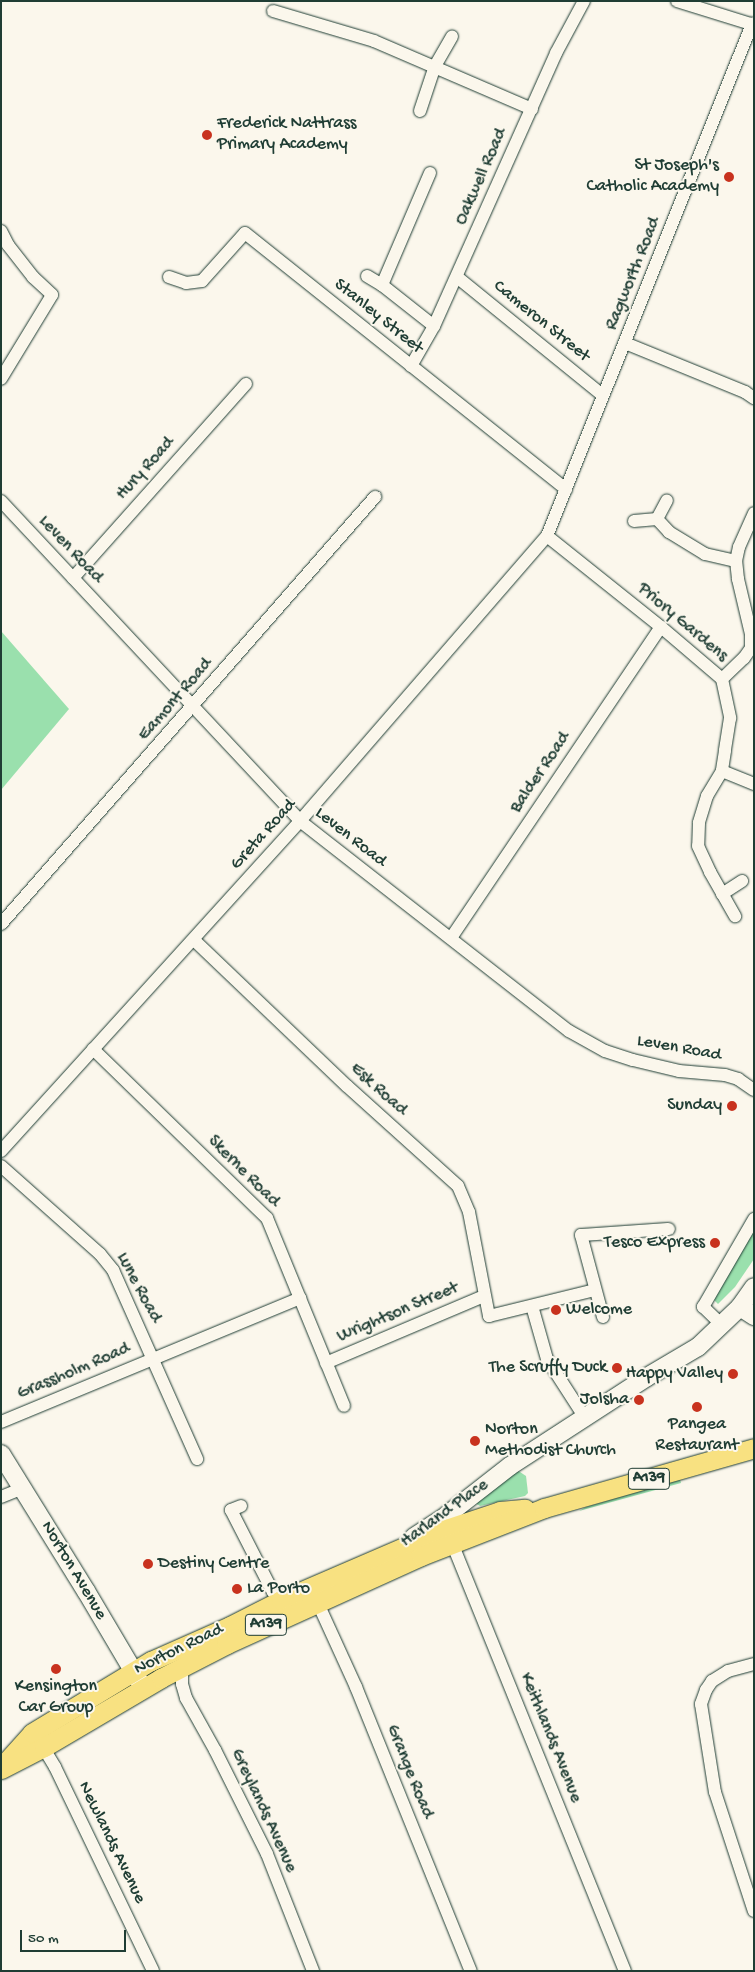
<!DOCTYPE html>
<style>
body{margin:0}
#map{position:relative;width:755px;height:1972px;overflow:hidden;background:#fbf7ec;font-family:"Gochi Hand",sans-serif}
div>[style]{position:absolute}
.green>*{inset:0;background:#9ae0ad}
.roads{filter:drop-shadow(0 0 1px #1f3d34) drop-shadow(0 0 1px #1f3d34)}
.street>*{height:12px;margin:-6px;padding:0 6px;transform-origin:6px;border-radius:6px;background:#fbf7ec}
.secondary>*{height:18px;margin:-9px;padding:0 9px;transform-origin:9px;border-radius:9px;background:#fbf7ec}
.primary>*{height:19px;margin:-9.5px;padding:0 9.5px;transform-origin:9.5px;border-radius:9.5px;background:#f8e181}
.dots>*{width:14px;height:14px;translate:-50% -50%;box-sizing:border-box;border:2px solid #fbf7ec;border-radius:50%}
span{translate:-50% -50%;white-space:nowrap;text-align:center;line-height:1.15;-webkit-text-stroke:4px #fbf7ec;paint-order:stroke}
.shield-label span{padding:1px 4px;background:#fbf7ec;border:1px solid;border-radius:4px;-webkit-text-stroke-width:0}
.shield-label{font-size:16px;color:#1f3d34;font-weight:700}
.poi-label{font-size:18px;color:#1f3d34}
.left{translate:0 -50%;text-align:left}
.right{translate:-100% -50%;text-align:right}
.street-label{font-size:18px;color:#1f3d34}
.frame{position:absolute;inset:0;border:2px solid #1f3d34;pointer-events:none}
.scale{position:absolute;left:20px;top:1930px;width:106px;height:22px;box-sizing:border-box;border:2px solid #1f3d34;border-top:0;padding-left:6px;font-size:15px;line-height:18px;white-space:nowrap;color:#1f3d34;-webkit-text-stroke:4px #fbf7ec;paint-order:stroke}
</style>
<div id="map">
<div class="green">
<div style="clip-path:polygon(1px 631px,69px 709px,1px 790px)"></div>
<div style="clip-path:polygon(754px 1227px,754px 1259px,735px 1287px,718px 1304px,713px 1299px)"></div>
<div style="clip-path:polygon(517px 1470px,526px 1476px,528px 1493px,525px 1496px,480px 1506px,475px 1503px)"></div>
<div style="clip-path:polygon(680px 1479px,681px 1483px,579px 1511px,586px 1507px)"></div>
</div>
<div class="roads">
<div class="street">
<div style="left:677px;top:1px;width:81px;rotate:17.3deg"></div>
<div style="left:273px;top:11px;width:105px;rotate:16.5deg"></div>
<div style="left:374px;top:41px;width:172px;rotate:23.3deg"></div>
<div style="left:420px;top:111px;width:47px;rotate:-71.6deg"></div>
<div style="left:435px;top:66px;width:34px;rotate:-60deg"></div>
<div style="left:430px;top:173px;width:122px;rotate:113.2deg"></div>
<div style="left:382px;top:285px;width:66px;rotate:38.3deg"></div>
<div style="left:1px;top:231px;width:16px;rotate:63deg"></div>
<div style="left:8px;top:245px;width:41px;rotate:52deg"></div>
<div style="left:33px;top:277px;width:26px;rotate:43deg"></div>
<div style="left:52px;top:295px;width:98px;rotate:121.3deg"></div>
<div style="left:367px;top:276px;width:17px;rotate:31deg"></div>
<div style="left:169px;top:277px;width:18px;rotate:19deg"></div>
<div style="left:186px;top:283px;width:16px;rotate:-7deg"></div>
<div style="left:202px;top:281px;width:64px;rotate:-48.1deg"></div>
<div style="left:245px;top:233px;width:411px;rotate:38.6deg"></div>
<div style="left:457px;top:277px;width:187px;rotate:39.1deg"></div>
<div style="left:625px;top:343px;width:130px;rotate:22.2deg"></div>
<div style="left:745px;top:392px;width:11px;rotate:34deg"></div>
<div style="left:411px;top:366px;width:46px;rotate:-60.1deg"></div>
<div style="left:434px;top:326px;width:299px;rotate:-65.9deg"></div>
<div style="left:556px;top:53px;width:59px;rotate:-61.7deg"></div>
<div style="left:1px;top:501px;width:438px;rotate:46.9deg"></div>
<div style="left:300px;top:821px;width:341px;rotate:38deg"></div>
<div style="left:569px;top:1031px;width:41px;rotate:29.1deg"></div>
<div style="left:605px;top:1051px;width:29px;rotate:18deg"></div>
<div style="left:633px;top:1060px;width:47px;rotate:13.4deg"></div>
<div style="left:679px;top:1071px;width:46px;rotate:5deg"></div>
<div style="left:725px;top:1075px;width:14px;rotate:17deg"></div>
<div style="left:738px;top:1079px;width:19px;rotate:35deg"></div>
<div style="left:657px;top:519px;width:18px;rotate:47deg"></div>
<div style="left:669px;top:532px;width:42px;rotate:31.4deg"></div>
<div style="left:705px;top:554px;width:32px;rotate:13deg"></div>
<div style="left:634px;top:521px;width:23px;rotate:-5deg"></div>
<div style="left:657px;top:519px;width:21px;rotate:-62deg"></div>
<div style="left:547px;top:536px;width:146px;rotate:38.6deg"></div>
<div style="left:661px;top:627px;width:80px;rotate:40.4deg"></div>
<div style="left:722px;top:679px;width:40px;rotate:78deg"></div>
<div style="left:730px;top:718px;width:33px;rotate:99deg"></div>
<div style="left:725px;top:751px;width:20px;rotate:99deg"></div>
<div style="left:722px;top:771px;width:29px;rotate:121deg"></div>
<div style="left:707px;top:796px;width:28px;rotate:107deg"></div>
<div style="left:699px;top:823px;width:23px;rotate:92deg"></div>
<div style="left:698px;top:846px;width:29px;rotate:65deg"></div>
<div style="left:710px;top:872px;width:51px;rotate:60.4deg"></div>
<div style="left:73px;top:578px;width:260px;rotate:-48.3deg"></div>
<div style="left:722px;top:679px;width:30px;rotate:-44deg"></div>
<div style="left:744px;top:658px;width:12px;rotate:-55deg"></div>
<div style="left:751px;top:648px;width:14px;rotate:-90deg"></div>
<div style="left:751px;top:634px;width:57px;rotate:-103.3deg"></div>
<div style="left:738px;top:579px;width:18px;rotate:-96deg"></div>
<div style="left:736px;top:561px;width:14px;rotate:-78deg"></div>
<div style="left:739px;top:547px;width:37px;rotate:-66deg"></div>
<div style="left:722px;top:771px;width:35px;rotate:22deg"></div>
<div style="left:722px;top:894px;width:24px;rotate:-33deg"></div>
<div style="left:1px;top:924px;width:568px;rotate:-48.79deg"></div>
<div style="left:451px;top:938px;width:375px;rotate:-56deg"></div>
<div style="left:194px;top:940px;width:211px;rotate:43.7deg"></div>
<div style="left:347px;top:1086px;width:149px;rotate:42deg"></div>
<div style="left:458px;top:1186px;width:28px;rotate:67deg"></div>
<div style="left:469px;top:1212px;width:106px;rotate:79.1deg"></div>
<div style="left:489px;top:1316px;width:109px;rotate:-13.8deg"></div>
<div style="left:93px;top:1049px;width:243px;rotate:44.2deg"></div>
<div style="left:267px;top:1218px;width:203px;rotate:67.7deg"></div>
<div style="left:1px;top:1151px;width:445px;rotate:-47.8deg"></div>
<div style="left:300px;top:821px;width:377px;rotate:-49.1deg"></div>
<div style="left:547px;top:536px;width:552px;rotate:-68.18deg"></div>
<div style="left:1px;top:1166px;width:132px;rotate:41.6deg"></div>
<div style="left:100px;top:1254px;width:21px;rotate:51deg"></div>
<div style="left:113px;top:1270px;width:207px;rotate:66deg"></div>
<div style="left:532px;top:1306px;width:55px;rotate:74.2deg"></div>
<div style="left:547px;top:1359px;width:70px;rotate:57.2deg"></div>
<div style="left:603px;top:1317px;width:85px;rotate:-105deg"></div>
<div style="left:581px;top:1235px;width:88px;rotate:-3.9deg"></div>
<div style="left:723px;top:1326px;width:28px;rotate:-136deg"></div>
<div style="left:703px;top:1307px;width:102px;rotate:-59.9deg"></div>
<div style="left:326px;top:1363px;width:172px;rotate:-23deg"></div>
<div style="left:1px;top:1422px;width:324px;rotate:-22.5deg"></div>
<div style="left:1px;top:1497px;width:24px;rotate:-22deg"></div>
<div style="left:241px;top:1506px;width:11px;rotate:158deg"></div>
<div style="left:231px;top:1510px;width:92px;rotate:62.9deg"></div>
<div style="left:273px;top:1592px;width:11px;rotate:45deg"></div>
<div style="left:450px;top:1538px;width:467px;rotate:68deg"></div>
<div style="left:315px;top:1597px;width:99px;rotate:65.5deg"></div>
<div style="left:356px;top:1687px;width:306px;rotate:68deg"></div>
<div style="left:754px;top:1664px;width:27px;rotate:165deg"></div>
<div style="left:728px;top:1671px;width:19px;rotate:148deg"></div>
<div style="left:712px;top:1681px;width:11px;rotate:124deg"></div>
<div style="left:706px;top:1690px;width:15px;rotate:110deg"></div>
<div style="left:701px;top:1704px;width:89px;rotate:81deg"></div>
<div style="left:715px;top:1792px;width:125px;rotate:71.9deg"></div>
<div style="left:182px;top:1667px;width:17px;rotate:90deg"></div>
<div style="left:182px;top:1684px;width:15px;rotate:74deg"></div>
<div style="left:186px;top:1698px;width:60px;rotate:60.9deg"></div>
<div style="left:215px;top:1750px;width:116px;rotate:63.4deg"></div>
<div style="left:267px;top:1854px;width:126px;rotate:68.5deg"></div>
<div style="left:40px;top:1742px;width:29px;rotate:59deg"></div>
<div style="left:55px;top:1767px;width:226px;rotate:64.3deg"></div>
</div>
<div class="secondary">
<div style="left:740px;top:1307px;width:17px;rotate:33deg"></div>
<div style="left:1px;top:1454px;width:161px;rotate:58.2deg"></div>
<div style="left:86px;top:1591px;width:108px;rotate:59.4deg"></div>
<div style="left:414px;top:1537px;width:33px;rotate:-33deg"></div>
<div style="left:442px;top:1519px;width:86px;rotate:-37.9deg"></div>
<div style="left:510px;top:1466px;width:163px;rotate:-33deg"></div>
<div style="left:647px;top:1377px;width:59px;rotate:-30.5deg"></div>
<div style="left:698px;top:1347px;width:58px;rotate:-43.6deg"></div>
<div style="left:740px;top:1307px;width:24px;rotate:-55deg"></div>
</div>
<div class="primary">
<div style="left:5px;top:1763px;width:40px;rotate:-48deg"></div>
<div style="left:32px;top:1733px;width:139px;rotate:-31.2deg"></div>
<div style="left:151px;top:1661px;width:86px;rotate:-23.9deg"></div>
<div style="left:230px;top:1626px;width:57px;rotate:-27deg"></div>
<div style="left:281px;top:1600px;width:180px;rotate:-23.3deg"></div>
<div style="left:446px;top:1529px;width:57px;rotate:-18.4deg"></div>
<div style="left:500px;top:1511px;width:25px;rotate:-5deg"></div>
<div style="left:1px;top:1769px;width:48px;rotate:-27.1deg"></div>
<div style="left:44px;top:1747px;width:136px;rotate:-30.5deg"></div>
<div style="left:161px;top:1678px;width:74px;rotate:-27.3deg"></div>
<div style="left:227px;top:1644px;width:213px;rotate:-24.4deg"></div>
<div style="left:421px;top:1556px;width:132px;rotate:-21.3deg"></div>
<div style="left:544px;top:1508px;width:218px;rotate:-15.9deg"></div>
</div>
</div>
<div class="dots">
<div style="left:207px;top:135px;background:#c8321e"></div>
<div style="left:729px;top:177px;background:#c8321e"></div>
<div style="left:732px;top:1106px;background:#c8321e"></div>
<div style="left:715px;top:1243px;background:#c8321e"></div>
<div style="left:556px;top:1310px;background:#c8321e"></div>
<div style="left:617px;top:1368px;background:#c8321e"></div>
<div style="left:733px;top:1374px;background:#c8321e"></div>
<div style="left:639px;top:1400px;background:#c8321e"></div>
<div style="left:697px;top:1407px;background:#c8321e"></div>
<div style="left:475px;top:1441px;background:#c8321e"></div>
<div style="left:148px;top:1564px;background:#c8321e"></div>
<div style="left:237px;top:1589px;background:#c8321e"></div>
<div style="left:56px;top:1669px;background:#c8321e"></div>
</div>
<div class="shield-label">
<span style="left:649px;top:1479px">A139</span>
<span style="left:266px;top:1625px">A139</span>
</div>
<div class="poi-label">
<span class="left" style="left:217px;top:135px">Frederick Nattrass<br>Primary Academy</span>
<span class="right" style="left:719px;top:177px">St Joseph's<br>Catholic Academy</span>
<span class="right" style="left:722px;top:1106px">Sunday</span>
<span class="right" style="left:705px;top:1243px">Tesco Express</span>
<span class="left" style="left:566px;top:1310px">Welcome</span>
<span class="right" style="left:607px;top:1368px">The Scruffy Duck</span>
<span class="right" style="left:723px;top:1374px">Happy Valley</span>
<span class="right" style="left:629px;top:1400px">Jolsha</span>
<span style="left:697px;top:1436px">Pangea<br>Restaurant</span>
<span class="left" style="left:485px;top:1441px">Norton<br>Methodist Church</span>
<span class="left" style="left:158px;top:1564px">Destiny Centre</span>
<span class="left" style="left:247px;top:1589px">La Porto</span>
<span style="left:56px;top:1698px">Kensington<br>Car Group</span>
</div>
<div class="street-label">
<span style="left:482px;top:177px;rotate:-66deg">Oakwell Road</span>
<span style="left:634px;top:274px;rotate:-68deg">Ragworth Road</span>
<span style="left:378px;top:317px;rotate:39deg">Stanley Street</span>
<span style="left:541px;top:322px;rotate:39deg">Cameron Street</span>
<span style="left:146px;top:469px;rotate:-48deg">Hury Road</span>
<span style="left:70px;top:550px;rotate:47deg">Leven Road</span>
<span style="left:682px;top:623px;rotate:40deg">Priory Gardens</span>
<span style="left:176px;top:700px;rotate:-49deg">Eamont Road</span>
<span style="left:541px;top:773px;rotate:-56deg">Balder Road</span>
<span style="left:264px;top:835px;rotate:-48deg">Greta Road</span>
<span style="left:350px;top:838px;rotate:38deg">Leven Road</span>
<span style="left:679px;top:1049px;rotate:10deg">Leven Road</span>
<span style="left:378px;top:1090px;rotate:42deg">Esk Road</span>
<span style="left:243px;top:1172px;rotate:45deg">Skerne Road</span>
<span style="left:138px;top:1288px;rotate:62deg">Lune Road</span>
<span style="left:398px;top:1313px;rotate:-23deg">Wrightson Street</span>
<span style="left:74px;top:1372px;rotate:-23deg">Grassholm Road</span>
<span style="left:445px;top:1514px;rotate:-36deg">Harland Place</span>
<span style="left:73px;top:1571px;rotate:59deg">Norton Avenue</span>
<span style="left:179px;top:1650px;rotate:-26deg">Norton Road</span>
<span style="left:550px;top:1738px;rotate:68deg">Keithlands Avenue</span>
<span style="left:409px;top:1772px;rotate:68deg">Grange Road</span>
<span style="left:263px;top:1811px;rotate:65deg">Greylands Avenue</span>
<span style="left:111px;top:1843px;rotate:64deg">Newlands Avenue</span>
</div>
<div class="frame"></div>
<div class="scale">50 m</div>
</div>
